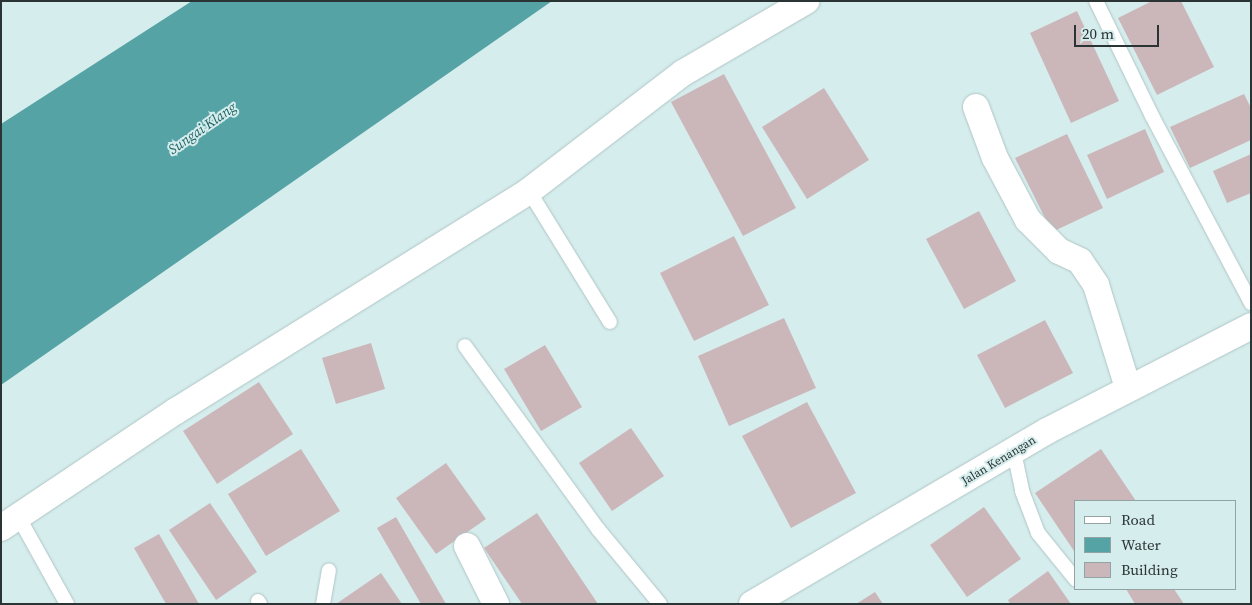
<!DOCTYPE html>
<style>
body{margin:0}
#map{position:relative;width:1252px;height:605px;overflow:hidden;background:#d6eded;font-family:"Source Serif 4",serif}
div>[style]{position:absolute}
.water>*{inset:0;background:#55a3a5}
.building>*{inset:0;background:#cbb7ba}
.roads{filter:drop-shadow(0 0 1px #afc5c5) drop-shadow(0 0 1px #afc5c5)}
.lane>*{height:14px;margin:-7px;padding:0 7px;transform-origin:7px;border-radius:7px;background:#fff}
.street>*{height:26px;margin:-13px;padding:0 13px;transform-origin:13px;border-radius:13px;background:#fff}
span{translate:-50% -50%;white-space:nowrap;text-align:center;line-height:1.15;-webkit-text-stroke:4px #d6eded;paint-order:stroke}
.street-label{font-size:12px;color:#2b3434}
.water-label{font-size:14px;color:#206163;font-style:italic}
.frame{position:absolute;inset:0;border:2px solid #2b3434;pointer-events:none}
.legend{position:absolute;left:1074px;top:500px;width:162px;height:90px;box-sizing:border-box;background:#d6eded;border:1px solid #92a3a3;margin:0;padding:6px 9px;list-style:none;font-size:15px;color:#2b3434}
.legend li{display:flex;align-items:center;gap:10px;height:25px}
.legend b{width:25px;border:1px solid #92a3a3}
.scale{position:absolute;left:1074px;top:25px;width:85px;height:22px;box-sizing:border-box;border:2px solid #2b3434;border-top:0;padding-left:6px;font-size:15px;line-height:18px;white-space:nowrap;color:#2b3434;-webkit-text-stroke:4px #d6eded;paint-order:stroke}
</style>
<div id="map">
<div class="water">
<div style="clip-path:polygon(192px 1px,552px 1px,1px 385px,1px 124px)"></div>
</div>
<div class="building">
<div style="clip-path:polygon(1152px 1px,1181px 1px,1214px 67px,1157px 95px,1118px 18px)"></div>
<div style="clip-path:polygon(1077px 11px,1119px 101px,1071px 123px,1030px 33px)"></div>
<div style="clip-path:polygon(724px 74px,796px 208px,743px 236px,671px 102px)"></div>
<div style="clip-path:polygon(824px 88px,869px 160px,807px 199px,762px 127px)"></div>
<div style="clip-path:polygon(1244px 94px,1251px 108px,1251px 140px,1190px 168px,1170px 127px)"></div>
<div style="clip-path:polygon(1145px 129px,1164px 172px,1107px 199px,1087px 155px)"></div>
<div style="clip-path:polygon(1067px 134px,1103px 208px,1052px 232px,1015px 158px)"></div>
<div style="clip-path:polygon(1251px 154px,1251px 193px,1227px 203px,1213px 171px)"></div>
<div style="clip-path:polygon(979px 211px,1016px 281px,964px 309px,926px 239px)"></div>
<div style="clip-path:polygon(734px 236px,769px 305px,694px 341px,660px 273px)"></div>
<div style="clip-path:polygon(784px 318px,816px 388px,729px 426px,698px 356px)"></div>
<div style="clip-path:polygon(1045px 320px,1073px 373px,1005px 408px,977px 355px)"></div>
<div style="clip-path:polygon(371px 343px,385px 389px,336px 404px,322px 358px)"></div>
<div style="clip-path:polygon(545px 345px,582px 407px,541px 431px,504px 369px)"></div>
<div style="clip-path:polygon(259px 382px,293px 434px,217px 484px,183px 431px)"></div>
<div style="clip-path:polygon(807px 402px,856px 493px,791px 528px,742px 436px)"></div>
<div style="clip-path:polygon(631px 428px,664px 476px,612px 511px,579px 463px)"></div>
<div style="clip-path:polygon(301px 449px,340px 511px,266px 556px,228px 494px)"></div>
<div style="clip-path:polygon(1101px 449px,1136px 501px,1076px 501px,1076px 554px,1035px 493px)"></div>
<div style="clip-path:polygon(446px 463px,486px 519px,436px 554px,396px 498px)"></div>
<div style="clip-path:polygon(210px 503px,257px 572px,216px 600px,169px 530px)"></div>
<div style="clip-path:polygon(984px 507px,1021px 559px,967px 597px,930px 545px)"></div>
<div style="clip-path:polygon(537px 513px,598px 604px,522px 604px,484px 548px)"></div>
<div style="clip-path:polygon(396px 517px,446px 604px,421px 604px,377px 528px)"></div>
<div style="clip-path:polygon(159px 534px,199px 604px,166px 604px,134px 548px)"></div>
<div style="clip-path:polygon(1048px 571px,1071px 604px,1010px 604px,1008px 600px)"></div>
<div style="clip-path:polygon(381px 573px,402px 604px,336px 604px)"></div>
<div style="clip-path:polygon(1126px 589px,1174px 589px,1184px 604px,1135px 604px)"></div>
<div style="clip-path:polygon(875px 592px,883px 604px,856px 604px)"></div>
</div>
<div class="roads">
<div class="lane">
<div style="left:1096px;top:1px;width:128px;rotate:64deg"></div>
<div style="left:1152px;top:116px;width:212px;rotate:62.1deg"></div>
<div style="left:529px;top:191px;width:154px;rotate:58.3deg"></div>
<div style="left:465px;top:346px;width:226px;rotate:54deg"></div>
<div style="left:598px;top:529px;width:97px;rotate:50.4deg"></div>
<div style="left:1014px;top:452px;width:40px;rotate:78deg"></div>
<div style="left:1022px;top:491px;width:45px;rotate:69.1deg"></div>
<div style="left:1038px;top:533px;width:60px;rotate:51deg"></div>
<div style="left:18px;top:516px;width:101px;rotate:60.9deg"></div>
<div style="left:258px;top:601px;width:4px;rotate:56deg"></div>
<div style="left:323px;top:604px;width:34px;rotate:-80deg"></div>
</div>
<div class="street">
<div style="left:976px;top:107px;width:54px;rotate:69.6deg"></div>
<div style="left:995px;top:158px;width:70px;rotate:62deg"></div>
<div style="left:1028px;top:220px;width:44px;rotate:45deg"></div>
<div style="left:1059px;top:251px;width:23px;rotate:25deg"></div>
<div style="left:1080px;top:261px;width:29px;rotate:56deg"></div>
<div style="left:1096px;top:285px;width:108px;rotate:72.7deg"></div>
<div style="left:1px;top:528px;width:211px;rotate:-33.8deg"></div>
<div style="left:176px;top:411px;width:416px;rotate:-31.9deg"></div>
<div style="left:529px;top:191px;width:194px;rotate:-37.5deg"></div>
<div style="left:683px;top:73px;width:143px;rotate:-30.3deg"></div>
<div style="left:467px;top:546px;width:65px;rotate:63.4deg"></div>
<div style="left:752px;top:604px;width:342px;rotate:-30.4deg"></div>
<div style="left:1047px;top:431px;width:229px;rotate:-27.2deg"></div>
</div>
</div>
<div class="street-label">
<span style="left:999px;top:461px;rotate:-31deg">Jalan Kenangan</span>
</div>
<div class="water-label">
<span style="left:202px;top:128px;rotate:-35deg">Sungai Klang</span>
</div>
<div class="frame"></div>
<ul class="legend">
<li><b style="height:6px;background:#fff"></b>Road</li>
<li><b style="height:14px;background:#55a3a5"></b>Water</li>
<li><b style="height:14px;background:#cbb7ba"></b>Building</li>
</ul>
<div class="scale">20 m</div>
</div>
